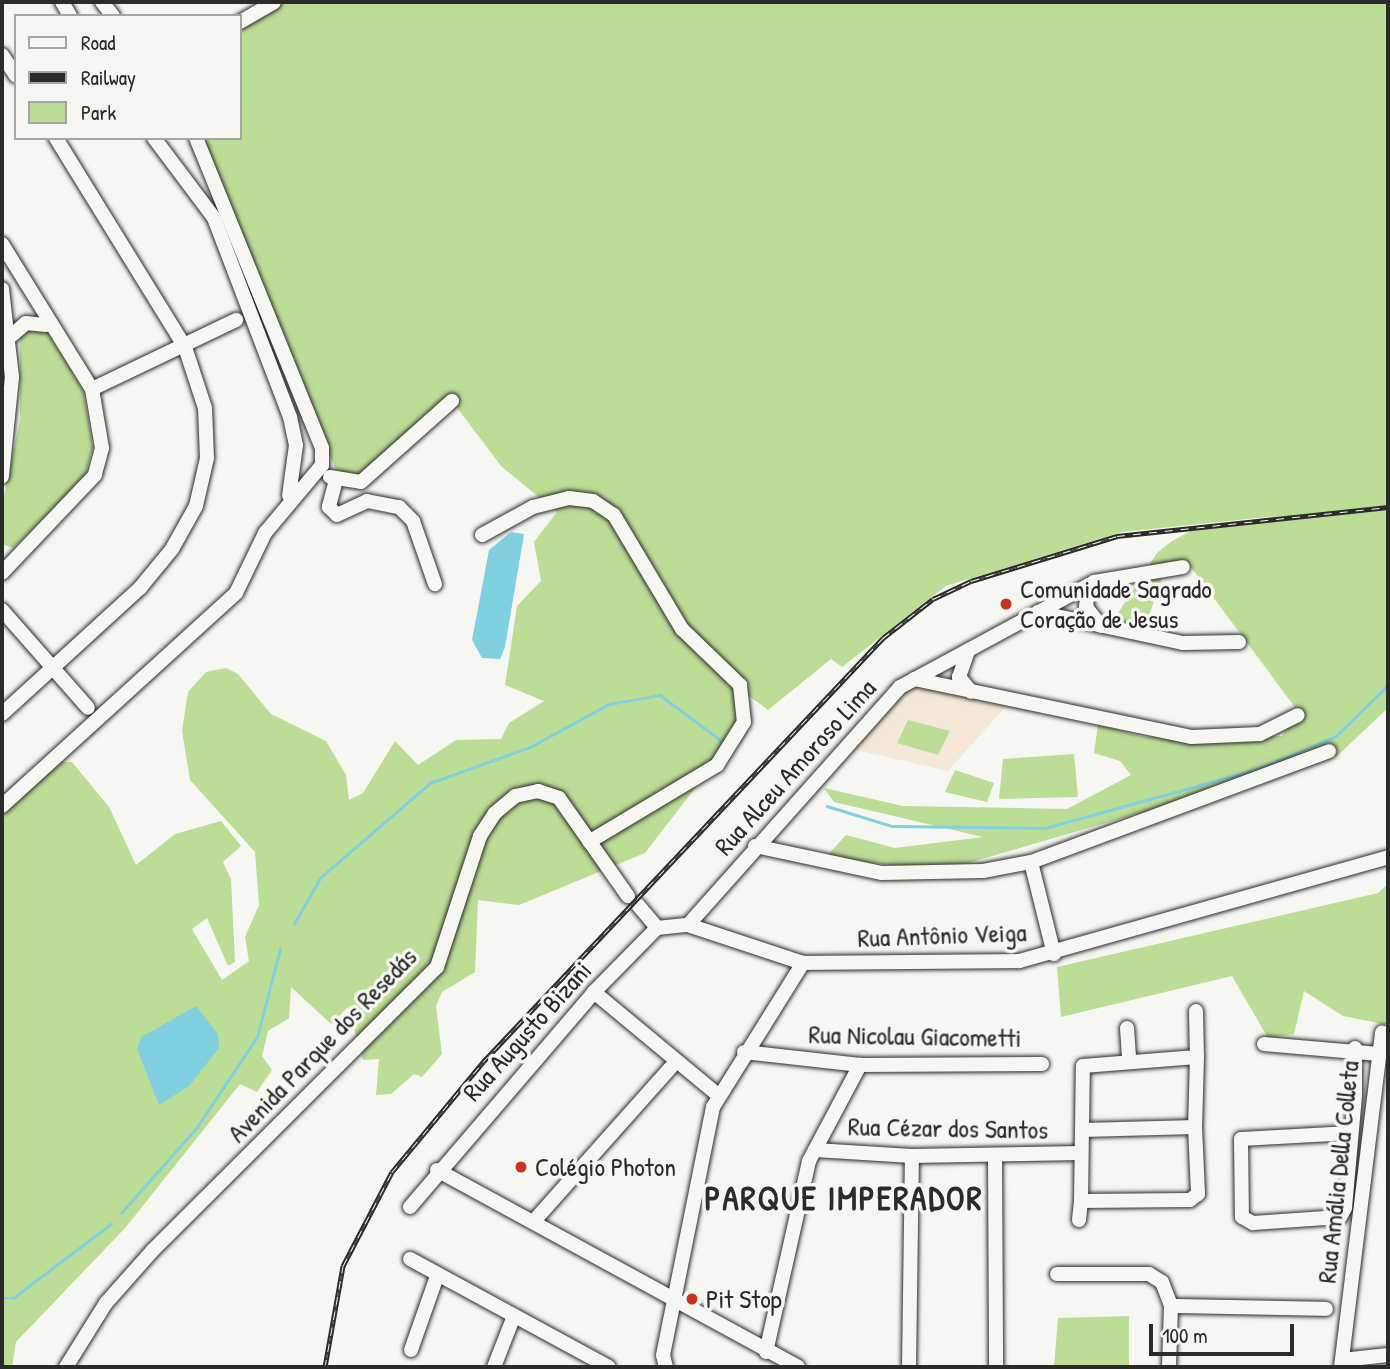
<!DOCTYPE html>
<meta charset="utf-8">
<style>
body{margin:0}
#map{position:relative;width:1390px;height:1369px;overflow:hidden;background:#f6f6f2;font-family:"Patrick Hand",sans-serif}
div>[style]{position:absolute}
.built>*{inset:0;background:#f4e9d9}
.green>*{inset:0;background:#bcdd96}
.water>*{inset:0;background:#81d0df}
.stream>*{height:2.5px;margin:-1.25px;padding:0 1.25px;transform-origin:1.25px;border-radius:1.25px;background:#81d0df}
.roads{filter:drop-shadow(0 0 2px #2b2b2b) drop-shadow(0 0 2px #2b2b2b)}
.minor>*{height:14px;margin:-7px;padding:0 7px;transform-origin:7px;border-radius:7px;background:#f6f6f2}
.rail>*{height:5px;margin-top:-2.5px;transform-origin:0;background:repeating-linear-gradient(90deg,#f6f6f2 0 8px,#2b2b2b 0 16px);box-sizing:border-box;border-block:2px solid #2b2b2b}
.dots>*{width:19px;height:19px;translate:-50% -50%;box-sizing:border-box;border:4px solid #f6f6f2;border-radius:50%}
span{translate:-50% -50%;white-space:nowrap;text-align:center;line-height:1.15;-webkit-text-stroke:7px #f6f6f2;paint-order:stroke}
.poi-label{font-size:26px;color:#2b2b2b}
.left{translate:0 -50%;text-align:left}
.street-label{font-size:26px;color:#2b2b2b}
.district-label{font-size:33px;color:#2b2b2b;font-weight:700;letter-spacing:2px}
.frame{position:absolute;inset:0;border:4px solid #2b2b2b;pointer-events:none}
.legend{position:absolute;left:14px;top:14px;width:228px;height:126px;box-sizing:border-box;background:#f6f6f2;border:2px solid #a5a5a2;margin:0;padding:9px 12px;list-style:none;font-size:21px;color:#2b2b2b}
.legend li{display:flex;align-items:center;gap:14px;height:35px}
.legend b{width:35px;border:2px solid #a5a5a2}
.scale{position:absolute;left:1149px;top:1324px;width:145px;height:32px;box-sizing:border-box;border:4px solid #2b2b2b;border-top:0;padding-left:9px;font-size:21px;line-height:24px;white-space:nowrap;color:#2b2b2b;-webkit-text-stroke:5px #f6f6f2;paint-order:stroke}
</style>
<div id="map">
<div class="built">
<div style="clip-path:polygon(912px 685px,1008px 704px,948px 771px,853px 749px)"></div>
</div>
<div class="green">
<div style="clip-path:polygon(273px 2px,1388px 2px,1388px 708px,1337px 756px,940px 871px,826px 857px,846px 835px,895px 848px,983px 837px,834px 802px,824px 788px,903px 806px,1067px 809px,1131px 775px,1120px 761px,1094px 753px,1098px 725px,1145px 737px,1282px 736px,1297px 710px,1190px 566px,1162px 577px,1145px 628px,1125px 625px,1118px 613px,1157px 553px,1172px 541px,1191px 531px,1277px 516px,1122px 532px,946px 586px,842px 667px,831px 659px,768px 710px,742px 691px,736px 735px,645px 853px,519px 905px,478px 900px,475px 972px,442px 992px,436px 1006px,442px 1054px,422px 1077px,414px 1074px,391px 1094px,376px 1095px,379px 1059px,363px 1060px,348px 1007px,331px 1024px,291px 987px,289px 1018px,268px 1031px,262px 1056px,272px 1070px,257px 1092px,240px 1084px,126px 1227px,16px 1342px,12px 1367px,2px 1367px,2px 812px,56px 762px,72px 762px,109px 807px,136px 865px,175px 834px,221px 821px,241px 846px,223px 862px,231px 879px,235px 962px,228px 966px,207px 918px,192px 929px,222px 980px,249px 961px,245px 937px,259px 905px,255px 852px,190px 780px,182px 731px,188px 692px,206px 672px,226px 668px,238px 674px,271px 714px,326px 741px,346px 775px,349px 800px,363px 793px,395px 741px,418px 765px,456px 740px,501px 739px,509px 723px,544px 701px,505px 685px,517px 606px,541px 581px,534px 542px,557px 512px,501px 466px,452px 401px,361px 482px,336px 470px,196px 138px,240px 138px,240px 21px)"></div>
<div style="clip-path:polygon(29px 329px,47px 332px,83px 390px,93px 447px,84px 479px,13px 548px,2px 544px,2px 505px,20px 420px,20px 338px)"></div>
<div style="clip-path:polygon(908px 720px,950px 731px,938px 755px,897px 743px)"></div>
<div style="clip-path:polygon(1074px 754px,1078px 797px,999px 799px,1003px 759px)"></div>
<div style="clip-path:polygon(955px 770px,994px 783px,987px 802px,945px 792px)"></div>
<div style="clip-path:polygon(1388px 884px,1388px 1025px,1343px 1016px,1304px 991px,1294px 1034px,1268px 1038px,1232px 976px,1061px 1017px,1057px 967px,1378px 893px)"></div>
<div style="clip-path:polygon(1129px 1316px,1129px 1367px,1054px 1367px,1058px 1318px)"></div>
</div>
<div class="water">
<div style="clip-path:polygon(511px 532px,524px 534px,505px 647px,500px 659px,482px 658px,472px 640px,489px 550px)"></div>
<div style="clip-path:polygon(196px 1006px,218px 1034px,219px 1048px,189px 1086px,159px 1105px,137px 1049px,141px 1037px)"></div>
</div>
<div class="stream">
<div style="left:827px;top:806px;width:68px;rotate:17.1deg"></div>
<div style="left:892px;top:826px;width:153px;rotate:0.7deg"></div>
<div style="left:1045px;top:828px;width:224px;rotate:-15.5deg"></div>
<div style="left:1261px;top:768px;width:82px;rotate:-23.1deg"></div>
<div style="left:1336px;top:736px;width:73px;rotate:-44.4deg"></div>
<div style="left:294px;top:924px;width:53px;rotate:-60.5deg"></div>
<div style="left:320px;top:878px;width:145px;rotate:-40.8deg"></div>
<div style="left:430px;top:783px;width:106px;rotate:-19.8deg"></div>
<div style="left:530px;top:747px;width:90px;rotate:-28.6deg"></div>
<div style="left:609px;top:704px;width:52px;rotate:-10deg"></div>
<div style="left:660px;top:695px;width:82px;rotate:36.6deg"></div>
<div style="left:121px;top:1213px;width:115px;rotate:-48.5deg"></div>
<div style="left:197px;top:1127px;width:108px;rotate:-56.3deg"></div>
<div style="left:257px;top:1037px;width:91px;rotate:-75.4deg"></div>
<div style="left:2px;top:1298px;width:11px"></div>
<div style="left:13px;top:1298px;width:123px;rotate:-37.1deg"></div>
</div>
<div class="roads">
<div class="minor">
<div style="left:62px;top:2px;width:16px;rotate:60deg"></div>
<div style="left:102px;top:2px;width:18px;rotate:52deg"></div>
<div style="left:240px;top:22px;width:39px;rotate:-30deg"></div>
<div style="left:2px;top:55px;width:25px;rotate:56deg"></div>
<div style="left:154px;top:138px;width:100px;rotate:53.1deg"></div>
<div style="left:214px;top:218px;width:213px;rotate:69.1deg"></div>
<div style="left:290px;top:417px;width:29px;rotate:78deg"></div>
<div style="left:296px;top:445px;width:51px;rotate:97.8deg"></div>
<div style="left:2px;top:244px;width:171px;rotate:58.2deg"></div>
<div style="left:92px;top:389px;width:60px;rotate:80.4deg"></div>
<div style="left:102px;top:448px;width:28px;rotate:105deg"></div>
<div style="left:95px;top:475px;width:135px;rotate:133.5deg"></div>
<div style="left:2px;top:289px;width:89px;rotate:83.5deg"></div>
<div style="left:12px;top:377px;width:100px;rotate:95.8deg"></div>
<div style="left:11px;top:336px;width:20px;rotate:-41deg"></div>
<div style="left:26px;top:323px;width:20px;rotate:6deg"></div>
<div style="left:92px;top:389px;width:160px;rotate:-25.6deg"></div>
<div style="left:330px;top:477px;width:31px;rotate:9deg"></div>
<div style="left:361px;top:482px;width:122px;rotate:-41.7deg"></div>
<div style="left:336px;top:480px;width:28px;rotate:105deg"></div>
<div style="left:329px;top:507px;width:11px;rotate:45deg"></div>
<div style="left:337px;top:515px;width:33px;rotate:-25deg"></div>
<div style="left:367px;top:501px;width:33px;rotate:11deg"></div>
<div style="left:399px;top:507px;width:20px;rotate:45deg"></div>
<div style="left:413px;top:521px;width:67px;rotate:70.8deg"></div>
<div style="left:482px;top:535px;width:58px;rotate:-28.8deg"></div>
<div style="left:533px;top:507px;width:37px;rotate:-14deg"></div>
<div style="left:569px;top:498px;width:24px;rotate:7deg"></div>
<div style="left:593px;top:501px;width:25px;rotate:34deg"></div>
<div style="left:614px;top:515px;width:133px;rotate:59.2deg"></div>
<div style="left:682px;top:629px;width:81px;rotate:44deg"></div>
<div style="left:740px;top:685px;width:37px;rotate:84deg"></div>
<div style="left:744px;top:722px;width:51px;rotate:122.1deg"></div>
<div style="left:717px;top:765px;width:149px;rotate:149deg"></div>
<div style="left:1089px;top:585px;width:22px;rotate:98deg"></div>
<div style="left:1086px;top:607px;width:24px;rotate:52deg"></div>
<div style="left:2px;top:610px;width:130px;rotate:48.7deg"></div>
<div style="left:1038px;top:612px;width:148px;rotate:12.1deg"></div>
<div style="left:1183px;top:643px;width:56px;rotate:-1deg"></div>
<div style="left:968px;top:651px;width:28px;rotate:109deg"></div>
<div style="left:959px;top:677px;width:19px;rotate:51deg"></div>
<div style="left:914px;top:679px;width:284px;rotate:11.8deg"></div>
<div style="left:1192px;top:737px;width:68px;rotate:-2.5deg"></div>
<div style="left:1260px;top:734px;width:42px;rotate:-26.6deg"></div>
<div style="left:2px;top:714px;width:187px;rotate:-42.4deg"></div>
<div style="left:140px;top:588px;width:50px;rotate:-50.6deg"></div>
<div style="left:172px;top:549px;width:49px;rotate:-60.8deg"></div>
<div style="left:196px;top:506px;width:49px;rotate:-77.1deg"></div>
<div style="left:207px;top:458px;width:50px;rotate:-92.3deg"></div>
<div style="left:205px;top:408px;width:64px;rotate:-108.2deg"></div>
<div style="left:185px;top:347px;width:246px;rotate:-121.7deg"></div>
<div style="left:2px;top:806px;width:316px;rotate:-42.3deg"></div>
<div style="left:236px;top:593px;width:67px;rotate:-64.2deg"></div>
<div style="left:265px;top:533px;width:89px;rotate:-50deg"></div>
<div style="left:322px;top:465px;width:17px;rotate:-90deg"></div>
<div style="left:322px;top:448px;width:335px;rotate:-112.1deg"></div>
<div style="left:755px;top:846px;width:130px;rotate:12deg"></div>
<div style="left:882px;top:873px;width:101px;rotate:-1.1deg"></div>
<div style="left:983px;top:871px;width:49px;rotate:-10.6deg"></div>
<div style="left:1031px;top:862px;width:318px;rotate:-20.4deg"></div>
<div style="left:1031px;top:862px;width:95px;rotate:76deg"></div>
<div style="left:638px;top:905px;width:30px;rotate:50deg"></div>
<div style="left:688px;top:925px;width:319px;rotate:-48.3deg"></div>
<div style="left:900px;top:687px;width:221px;rotate:-28.4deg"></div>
<div style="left:1094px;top:582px;width:90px;rotate:-9.6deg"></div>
<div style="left:657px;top:928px;width:31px;rotate:-6deg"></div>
<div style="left:688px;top:925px;width:121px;rotate:18.3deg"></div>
<div style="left:803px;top:963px;width:216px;rotate:-0.5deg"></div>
<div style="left:1019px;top:961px;width:383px;rotate:-15.7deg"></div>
<div style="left:594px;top:992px;width:161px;rotate:39.7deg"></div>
<div style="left:1196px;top:1011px;width:46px;rotate:88.8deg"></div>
<div style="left:1197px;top:1057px;width:70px;rotate:91.6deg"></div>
<div style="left:1195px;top:1127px;width:67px;rotate:87.4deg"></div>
<div style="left:1198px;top:1194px;width:10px;rotate:143deg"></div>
<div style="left:1190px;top:1200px;width:109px;rotate:179.5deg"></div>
<div style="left:1081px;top:1201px;width:135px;rotate:-89.2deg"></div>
<div style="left:1083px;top:1066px;width:114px;rotate:-4.5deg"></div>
<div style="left:1127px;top:1028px;width:32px;rotate:86deg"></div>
<div style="left:1264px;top:1044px;width:115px;rotate:5deg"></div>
<div style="left:744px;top:1052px;width:117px;rotate:6.4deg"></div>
<div style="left:860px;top:1065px;width:182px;rotate:-0.3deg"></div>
<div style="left:1083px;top:1130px;width:112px;rotate:-1.5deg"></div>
<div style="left:1350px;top:1133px;width:109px;rotate:176.8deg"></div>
<div style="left:1241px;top:1139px;width:78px;rotate:89.3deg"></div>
<div style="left:1242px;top:1217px;width:13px;rotate:29deg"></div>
<div style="left:1253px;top:1223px;width:87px;rotate:-3.9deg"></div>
<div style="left:1340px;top:1217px;width:10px;rotate:-61deg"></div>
<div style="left:1345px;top:1208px;width:113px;rotate:-84.9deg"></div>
<div style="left:1355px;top:1095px;width:47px;rotate:-90deg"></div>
<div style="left:815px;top:1150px;width:97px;rotate:3.5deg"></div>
<div style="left:912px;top:1156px;width:169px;rotate:-1deg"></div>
<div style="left:995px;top:1157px;width:210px;rotate:89.7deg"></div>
<div style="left:437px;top:1170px;width:411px;rotate:28.6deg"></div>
<div style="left:410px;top:1207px;width:283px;rotate:-49.4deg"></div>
<div style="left:594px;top:992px;width:90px;rotate:-45.5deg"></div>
<div style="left:1079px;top:1220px;width:19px;rotate:-84deg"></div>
<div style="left:534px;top:1221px;width:210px;rotate:-48.3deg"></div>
<div style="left:410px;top:1259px;width:226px;rotate:28.5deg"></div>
<div style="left:1057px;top:1274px;width:92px"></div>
<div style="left:1149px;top:1274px;width:15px;rotate:32deg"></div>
<div style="left:1162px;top:1282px;width:26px;rotate:69deg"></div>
<div style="left:1171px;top:1306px;width:61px;rotate:91.9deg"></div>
<div style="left:1171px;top:1306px;width:155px;rotate:1.1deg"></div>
<div style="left:411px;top:1350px;width:78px;rotate:-70.6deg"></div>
<div style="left:766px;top:1352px;width:196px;rotate:-77.3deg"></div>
<div style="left:809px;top:1161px;width:109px;rotate:-62deg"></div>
<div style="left:1342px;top:1360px;width:46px;rotate:-6.2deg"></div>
<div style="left:66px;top:1367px;width:75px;rotate:-58deg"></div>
<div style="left:106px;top:1303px;width:71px;rotate:-48.4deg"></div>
<div style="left:153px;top:1250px;width:401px;rotate:-44.9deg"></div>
<div style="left:437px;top:967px;width:138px;rotate:-71.8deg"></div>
<div style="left:480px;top:836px;width:27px;rotate:-57deg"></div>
<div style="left:495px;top:813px;width:26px;rotate:-40deg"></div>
<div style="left:515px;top:796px;width:24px;rotate:-12deg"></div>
<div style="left:538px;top:791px;width:22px;rotate:18deg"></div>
<div style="left:559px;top:798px;width:120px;rotate:54.9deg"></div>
<div style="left:494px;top:1367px;width:55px;rotate:-68.6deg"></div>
<div style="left:666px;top:1367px;width:12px;rotate:-104deg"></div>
<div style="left:663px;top:1355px;width:253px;rotate:-78.6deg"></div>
<div style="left:713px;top:1107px;width:170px;rotate:-58deg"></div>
<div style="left:909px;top:1367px;width:211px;rotate:-89.2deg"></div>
<div style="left:1341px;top:1367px;width:337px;rotate:-83deg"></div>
</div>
</div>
<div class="rail">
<div style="left:325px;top:1367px;width:103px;rotate:-79.9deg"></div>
<div style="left:343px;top:1266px;width:106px;rotate:-62.5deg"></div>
<div style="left:392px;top:1172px;width:143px;rotate:-50.4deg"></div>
<div style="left:483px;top:1062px;width:583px;rotate:-46.67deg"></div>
<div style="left:883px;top:638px;width:63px;rotate:-38deg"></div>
<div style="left:933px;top:599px;width:42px;rotate:-25.3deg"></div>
<div style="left:971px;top:581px;width:153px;rotate:-17.1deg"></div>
<div style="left:1117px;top:536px;width:273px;rotate:-6.1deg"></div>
</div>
<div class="dots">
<div style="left:1006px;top:604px;background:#c8321e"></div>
<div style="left:521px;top:1167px;background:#c8321e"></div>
<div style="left:692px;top:1299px;background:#c8321e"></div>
</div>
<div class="poi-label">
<span class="left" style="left:1020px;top:604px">Comunidade Sagrado<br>Coração de Jesus</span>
<span class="left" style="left:535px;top:1167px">Colégio Photon</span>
<span class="left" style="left:706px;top:1299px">Pit Stop</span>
</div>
<div class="street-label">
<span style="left:795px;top:767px;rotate:-48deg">Rua Alceu Amoroso Lima</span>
<span style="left:942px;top:935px;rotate:-2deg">Rua Antônio Veiga</span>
<span style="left:527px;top:1031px;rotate:-48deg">Rua Augusto Bizani</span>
<span style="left:915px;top:1036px;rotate:1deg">Rua Nicolau Giacometti</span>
<span style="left:322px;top:1045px;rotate:-46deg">Avenida Parque dos Resedás</span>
<span style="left:948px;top:1128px;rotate:1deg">Rua Cézar dos Santos</span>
<span style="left:1338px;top:1172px;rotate:-84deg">Rua Amália Della Colleta</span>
</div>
<div class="district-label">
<span style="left:844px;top:1199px">PARQUE IMPERADOR</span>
</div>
<div class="frame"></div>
<ul class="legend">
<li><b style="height:9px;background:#f6f6f2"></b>Road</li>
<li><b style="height:9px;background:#2b2b2b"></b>Railway</li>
<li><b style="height:19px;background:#bcdd96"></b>Park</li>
</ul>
<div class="scale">100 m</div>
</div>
